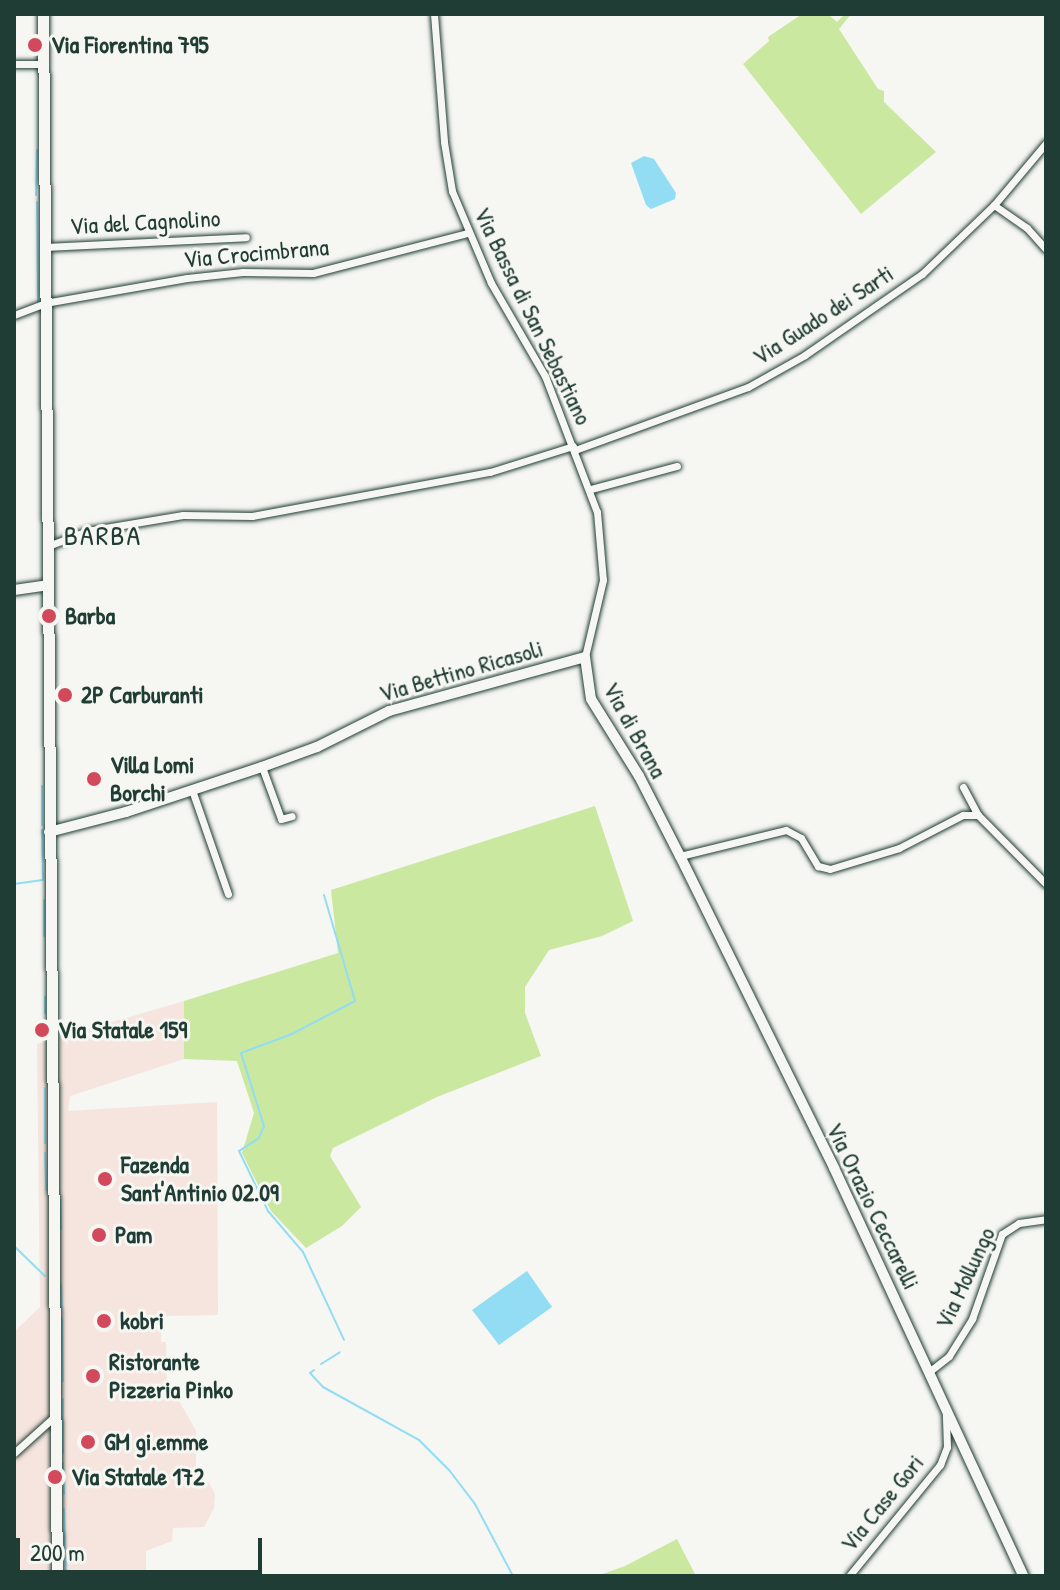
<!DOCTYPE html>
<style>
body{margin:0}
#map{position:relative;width:1060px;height:1590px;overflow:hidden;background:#f6f6f2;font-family:"Patrick Hand",sans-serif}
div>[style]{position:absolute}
.built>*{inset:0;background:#f6e4de}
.green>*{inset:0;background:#cae8a0}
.water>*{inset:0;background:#92ddf3}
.stream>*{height:2px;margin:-1px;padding:0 1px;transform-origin:1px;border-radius:1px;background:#92ddf3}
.roads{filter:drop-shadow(0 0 2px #1f3d34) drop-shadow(0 0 2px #1f3d34)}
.street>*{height:7px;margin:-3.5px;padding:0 3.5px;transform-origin:3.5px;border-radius:3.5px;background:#f6f6f2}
.secondary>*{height:10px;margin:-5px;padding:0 5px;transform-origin:5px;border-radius:5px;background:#f6f6f2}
.primary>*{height:11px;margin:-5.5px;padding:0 5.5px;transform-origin:5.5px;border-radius:5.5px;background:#f6f6f2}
.dots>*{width:22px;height:22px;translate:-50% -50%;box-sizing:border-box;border:4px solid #f6f6f2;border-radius:50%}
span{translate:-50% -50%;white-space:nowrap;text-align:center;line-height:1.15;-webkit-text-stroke:6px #f6f6f2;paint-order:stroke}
.poi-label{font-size:24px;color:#1f3d34;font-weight:700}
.left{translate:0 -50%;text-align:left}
.street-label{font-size:24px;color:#1f3d34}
.quarter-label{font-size:28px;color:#1f3d34;letter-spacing:2px}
.frame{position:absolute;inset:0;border:16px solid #1f3d34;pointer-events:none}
.scale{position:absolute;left:16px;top:1538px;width:246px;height:36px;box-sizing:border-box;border:4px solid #1f3d34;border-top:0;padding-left:10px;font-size:24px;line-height:28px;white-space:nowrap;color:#1f3d34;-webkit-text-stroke:6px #f6f6f2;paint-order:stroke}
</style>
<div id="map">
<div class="built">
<div style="clip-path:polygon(184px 1001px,184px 1059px,70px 1096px,68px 1111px,217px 1102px,218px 1315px,161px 1316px,161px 1342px,166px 1342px,167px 1390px,173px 1390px,196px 1431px,196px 1477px,209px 1483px,215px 1494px,214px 1508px,204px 1527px,173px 1528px,172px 1541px,146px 1551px,146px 1576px,14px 1576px,14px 1457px,18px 1452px,14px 1447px,14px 1332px,40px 1307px,37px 1044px)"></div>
</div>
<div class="green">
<div style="clip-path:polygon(802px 14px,828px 14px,837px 22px,845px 14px,851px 14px,839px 29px,878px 89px,884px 91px,884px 102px,936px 152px,861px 214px,743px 64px,769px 41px,768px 37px)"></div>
<div style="clip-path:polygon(595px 806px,633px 921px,602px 936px,549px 950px,525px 987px,525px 1013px,541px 1056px,437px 1097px,333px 1148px,330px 1156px,361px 1207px,342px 1226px,306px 1248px,271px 1211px,242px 1153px,254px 1113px,237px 1061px,184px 1059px,184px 1001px,338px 953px,331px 890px)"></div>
<div style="clip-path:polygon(677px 1539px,696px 1576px,597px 1576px,625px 1566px)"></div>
</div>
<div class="water">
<div style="clip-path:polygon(644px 156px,654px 159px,676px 193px,675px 199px,651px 209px,646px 205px,631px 163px)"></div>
<div style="clip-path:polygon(527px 1271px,552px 1307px,499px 1345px,472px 1310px)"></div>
</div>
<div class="stream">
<div style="left:36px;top:195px;width:45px;rotate:-88.7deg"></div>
<div style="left:37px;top:202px;width:100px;rotate:89.4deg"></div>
<div style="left:42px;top:825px;width:39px;rotate:-90deg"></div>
<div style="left:14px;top:884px;width:29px;rotate:-8deg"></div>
<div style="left:43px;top:880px;width:50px;rotate:-91.1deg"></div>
<div style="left:324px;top:895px;width:110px;rotate:73.7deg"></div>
<div style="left:355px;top:1001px;width:71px;rotate:152.4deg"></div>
<div style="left:292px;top:1034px;width:54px;rotate:159.6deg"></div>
<div style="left:241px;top:1053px;width:77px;rotate:72.5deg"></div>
<div style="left:264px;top:1126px;width:13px;rotate:113deg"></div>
<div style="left:259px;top:1138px;width:24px;rotate:147deg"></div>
<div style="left:239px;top:1151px;width:67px;rotate:64.2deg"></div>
<div style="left:268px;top:1211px;width:54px;rotate:49.5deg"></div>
<div style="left:303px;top:1252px;width:97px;rotate:65deg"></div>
<div style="left:44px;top:900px;width:36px;rotate:90deg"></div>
<div style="left:45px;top:997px;width:16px;rotate:90deg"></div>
<div style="left:45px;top:1143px;width:55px;rotate:-90deg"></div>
<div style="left:45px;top:1153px;width:37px;rotate:88deg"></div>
<div style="left:60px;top:1197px;width:32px;rotate:88deg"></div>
<div style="left:14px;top:1246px;width:43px;rotate:44.1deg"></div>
<div style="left:61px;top:1284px;width:24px;rotate:88deg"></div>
<div style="left:62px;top:1318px;width:63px;rotate:89.1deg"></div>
<div style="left:321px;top:1364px;width:22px;rotate:-32deg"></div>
<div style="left:314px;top:1370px;width:5px;rotate:143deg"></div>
<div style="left:310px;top:1373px;width:19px;rotate:47deg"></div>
<div style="left:323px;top:1387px;width:110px;rotate:28.9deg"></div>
<div style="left:419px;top:1440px;width:42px;rotate:45deg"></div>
<div style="left:449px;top:1470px;width:43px;rotate:52.6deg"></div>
<div style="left:475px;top:1504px;width:81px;rotate:62.2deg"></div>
<div style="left:63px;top:1399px;width:54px;rotate:90deg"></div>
<div style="left:63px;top:1463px;width:31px;rotate:88deg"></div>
<div style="left:64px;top:1509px;width:67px;rotate:88.3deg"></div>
</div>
<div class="roads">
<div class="street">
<div style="left:434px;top:14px;width:128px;rotate:85.5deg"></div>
<div style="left:444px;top:142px;width:50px;rotate:80.7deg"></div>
<div style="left:452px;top:191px;width:100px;rotate:67deg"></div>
<div style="left:491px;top:283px;width:108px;rotate:59.9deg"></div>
<div style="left:545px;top:376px;width:146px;rotate:69.1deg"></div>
<div style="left:597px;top:512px;width:68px;rotate:85deg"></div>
<div style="left:603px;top:580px;width:79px;rotate:103.2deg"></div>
<div style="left:14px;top:64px;width:29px"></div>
<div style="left:994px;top:205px;width:40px;rotate:34.9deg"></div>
<div style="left:1027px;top:228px;width:28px;rotate:48deg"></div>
<div style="left:45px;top:247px;width:201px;rotate:-2.8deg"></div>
<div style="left:14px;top:315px;width:33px;rotate:-21deg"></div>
<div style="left:45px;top:303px;width:144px;rotate:-10deg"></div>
<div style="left:187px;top:278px;width:56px;rotate:-6.1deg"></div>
<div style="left:243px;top:272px;width:70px;rotate:0.8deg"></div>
<div style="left:313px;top:273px;width:160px;rotate:-14.5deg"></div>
<div style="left:575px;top:450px;width:184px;rotate:-20deg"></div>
<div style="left:748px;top:387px;width:65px;rotate:-29.3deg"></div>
<div style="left:805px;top:355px;width:142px;rotate:-34.7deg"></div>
<div style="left:922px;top:274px;width:100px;rotate:-43.8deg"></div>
<div style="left:994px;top:205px;width:81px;rotate:-50deg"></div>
<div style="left:591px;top:489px;width:89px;rotate:-15deg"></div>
<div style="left:48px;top:546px;width:42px;rotate:-21deg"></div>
<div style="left:87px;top:531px;width:97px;rotate:-9.5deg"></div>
<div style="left:183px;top:515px;width:69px;rotate:0.8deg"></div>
<div style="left:252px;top:516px;width:242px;rotate:-10.5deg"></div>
<div style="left:490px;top:472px;width:87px;rotate:-17.4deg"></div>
<div style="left:262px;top:767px;width:55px;rotate:69.9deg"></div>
<div style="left:281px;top:819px;width:11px;rotate:-15deg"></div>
<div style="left:963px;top:787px;width:32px;rotate:62deg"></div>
<div style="left:978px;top:815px;width:97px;rotate:45.4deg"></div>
<div style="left:192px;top:790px;width:110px;rotate:70.9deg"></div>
<div style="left:680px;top:856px;width:109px;rotate:-13.8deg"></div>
<div style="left:786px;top:830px;width:17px;rotate:28deg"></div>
<div style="left:801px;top:838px;width:33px;rotate:59deg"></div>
<div style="left:818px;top:866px;width:12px;rotate:14deg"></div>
<div style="left:830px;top:869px;width:72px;rotate:-16.9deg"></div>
<div style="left:899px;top:848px;width:72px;rotate:-27.3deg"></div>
<div style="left:963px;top:815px;width:15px"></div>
<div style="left:930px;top:1371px;width:24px;rotate:-38deg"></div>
<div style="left:949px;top:1356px;width:44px;rotate:-58.1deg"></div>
<div style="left:972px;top:1319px;width:90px;rotate:-70.6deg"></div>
<div style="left:1002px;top:1234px;width:20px;rotate:-33deg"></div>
<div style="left:1019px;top:1223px;width:27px;rotate:-8deg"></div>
<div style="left:14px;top:1453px;width:55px;rotate:-42.1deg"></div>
<div style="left:849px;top:1576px;width:144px;rotate:-50.7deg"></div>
<div style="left:940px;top:1465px;width:19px;rotate:-69deg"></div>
<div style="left:947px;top:1447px;width:34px;rotate:-92deg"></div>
</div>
<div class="secondary">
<div style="left:14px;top:590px;width:34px;rotate:-8deg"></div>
<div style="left:49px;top:832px;width:80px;rotate:-14.6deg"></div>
<div style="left:126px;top:812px;width:143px;rotate:-18.3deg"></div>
<div style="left:262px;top:767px;width:59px;rotate:-20deg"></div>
<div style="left:317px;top:747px;width:80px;rotate:-26.6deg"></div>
<div style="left:389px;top:711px;width:203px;rotate:-15.4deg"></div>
<div style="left:585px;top:657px;width:42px;rotate:81.9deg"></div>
<div style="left:591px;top:699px;width:91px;rotate:58.1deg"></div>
<div style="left:639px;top:776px;width:90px;rotate:62.9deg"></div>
<div style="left:680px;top:856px;width:348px;rotate:63.7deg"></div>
<div style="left:834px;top:1168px;width:450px;rotate:65.1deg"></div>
</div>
<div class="primary">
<div style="left:43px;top:14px;width:1562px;rotate:89.49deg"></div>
</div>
</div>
<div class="dots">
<div style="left:35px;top:45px;background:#d1495b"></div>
<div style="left:49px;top:616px;background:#d1495b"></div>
<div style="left:65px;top:695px;background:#d1495b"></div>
<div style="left:94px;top:779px;background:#d1495b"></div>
<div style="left:42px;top:1030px;background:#d1495b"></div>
<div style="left:105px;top:1179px;background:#d1495b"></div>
<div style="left:99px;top:1235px;background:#d1495b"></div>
<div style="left:104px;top:1321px;background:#d1495b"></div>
<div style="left:93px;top:1376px;background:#d1495b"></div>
<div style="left:88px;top:1442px;background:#d1495b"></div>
<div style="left:55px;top:1477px;background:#d1495b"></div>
</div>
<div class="poi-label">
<span class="left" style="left:51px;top:45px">Via Fiorentina 795</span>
<span class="left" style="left:65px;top:616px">Barba</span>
<span class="left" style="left:81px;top:695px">2P Carburanti</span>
<span class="left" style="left:110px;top:779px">Villa Lomi<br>Borchi</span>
<span class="left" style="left:58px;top:1030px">Via Statale 159</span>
<span class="left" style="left:121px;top:1179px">Fazenda<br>Sant'Antinio 02.09</span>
<span class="left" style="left:115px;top:1235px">Pam</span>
<span class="left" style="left:120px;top:1321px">kobri</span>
<span class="left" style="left:109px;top:1376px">Ristorante<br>Pizzeria Pinko</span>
<span class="left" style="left:104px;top:1442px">GM gi.emme</span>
<span class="left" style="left:71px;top:1477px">Via Statale 172</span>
</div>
<div class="street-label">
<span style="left:145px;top:222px;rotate:-3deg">Via del Cagnolino</span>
<span style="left:256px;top:253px;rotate:-5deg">Via Crocimbrana</span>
<span style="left:823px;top:315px;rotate:-33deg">Via Guado dei Sarti</span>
<span style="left:533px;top:316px;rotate:64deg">Via Bassa di San Sebastiano</span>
<span style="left:461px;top:671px;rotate:-16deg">Via Bettino Ricasoli</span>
<span style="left:635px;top:730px;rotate:61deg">Via di Brana</span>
<span style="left:873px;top:1206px;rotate:64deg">Via Orazio Ceccarelli</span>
<span style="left:965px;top:1278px;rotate:-65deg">Via Mollungo</span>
<span style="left:882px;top:1503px;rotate:-51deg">Via Case Gori</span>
</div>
<div class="quarter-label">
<span style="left:103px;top:535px">BARBA</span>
</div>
<div class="frame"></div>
<div class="scale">200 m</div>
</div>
